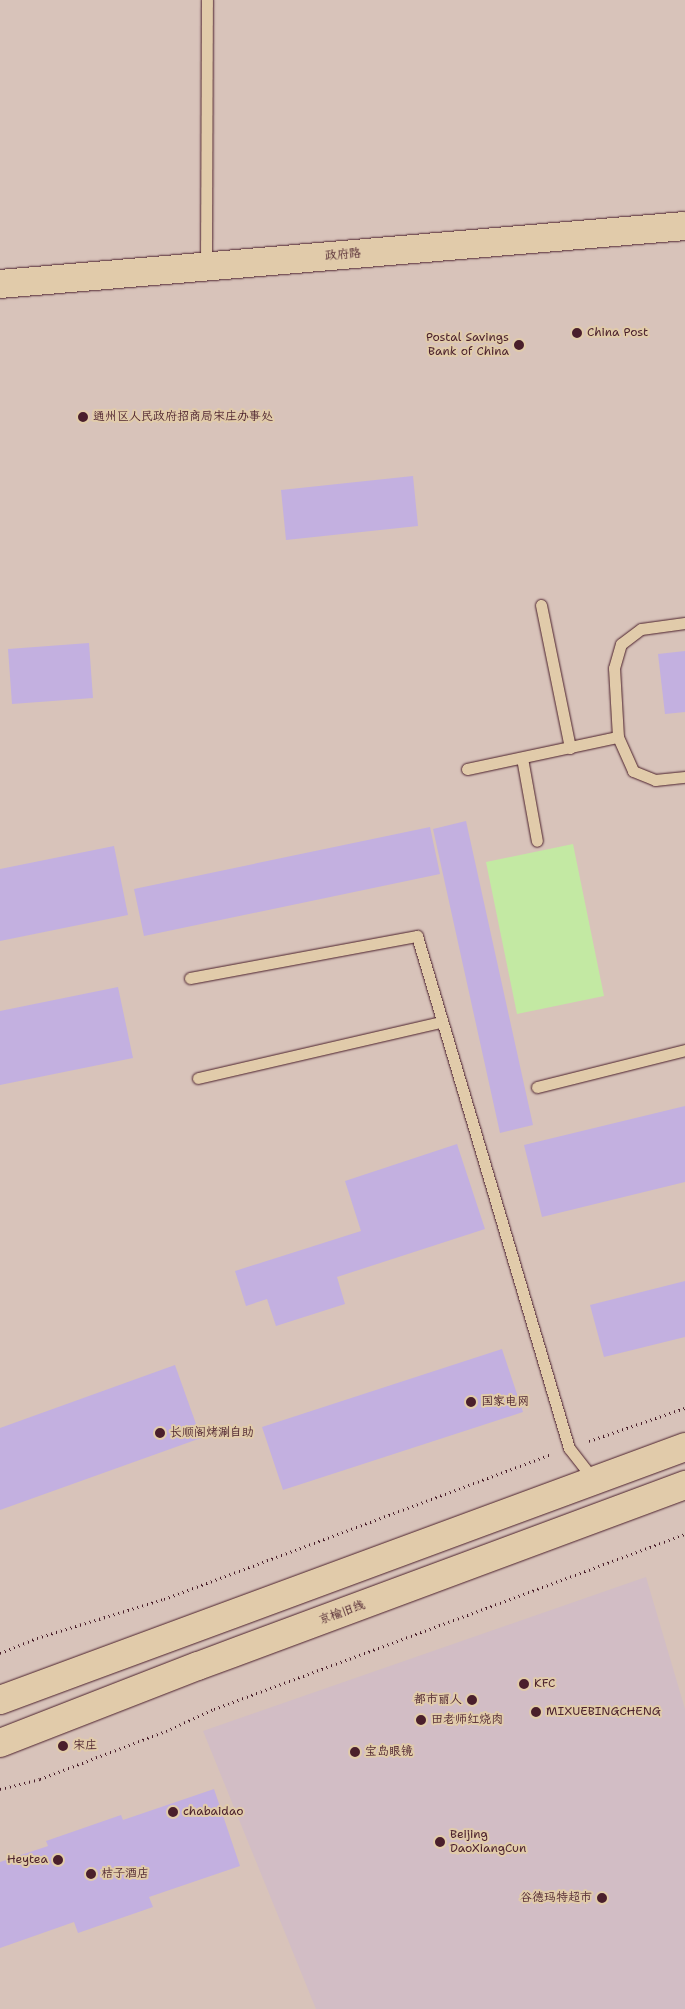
<!DOCTYPE html>
<meta charset="utf-8">
<style>
body{margin:0}
#map{position:relative;width:685px;height:2009px;overflow:hidden;background:#d8c3ba;font-family:"Shantell Sans","LXGW WenKai TC",sans-serif}
div>[style]{position:absolute}
.built>*{inset:0;background:#d2bdc5}
.green>*{inset:0;background:#c3e9a3}
.building>*{inset:0;background:#c3b0e0}
.path>*{height:3px;margin-top:-1.5px;transform-origin:0;background:repeating-linear-gradient(90deg,#4a1f2b 0 1px,transparent 0 5px)}
.roads{filter:drop-shadow(0 0 1px #4a1f2b) drop-shadow(0 0 1px #4a1f2b)}
.service>*{height:11px;margin:-5.5px;padding:0 5.5px;transform-origin:5.5px;border-radius:5.5px;background:#e1cbaa}
.tertiary>*{height:28px;margin:-14px;padding:0 14px;transform-origin:14px;border-radius:14px;background:#e1cbaa}
.secondary>*{height:28px;margin:-14px;padding:0 14px;transform-origin:14px;border-radius:14px;background:#e1cbaa}
.dots>*{width:14px;height:14px;translate:-50% -50%;box-sizing:border-box;border:2px solid #e1cbaa;border-radius:50%}
span{translate:-50% -50%;white-space:nowrap;text-align:center;line-height:1.15;-webkit-text-stroke:4px #e1cbaa;paint-order:stroke}
.street-label{font-size:12px;color:#4a1f2b}
.poi-label{font-size:12px;color:#4a1f2b}
.left{translate:0 -50%;text-align:left}
.right{translate:-100% -50%;text-align:right}
</style>
<div id="map">
<div class="built">
<div style="clip-path:polygon(646px 1577px,685px 1709px,685px 2009px,316px 2009px,203px 1731px)"></div>
</div>
<div class="green">
<div style="clip-path:polygon(573px 844px,604px 996px,517px 1014px,486px 862px)"></div>
</div>
<div class="building">
<div style="clip-path:polygon(413px 476px,418px 526px,286px 540px,281px 490px)"></div>
<div style="clip-path:polygon(89px 643px,93px 698px,12px 704px,8px 649px)"></div>
<div style="clip-path:polygon(685px 651px,685px 712px,665px 714px,658px 654px)"></div>
<div style="clip-path:polygon(466px 821px,533px 1125px,500px 1133px,433px 829px)"></div>
<div style="clip-path:polygon(430px 827px,440px 874px,144px 936px,134px 889px)"></div>
<div style="clip-path:polygon(114px 846px,128px 915px,0 941px,0 869px)"></div>
<div style="clip-path:polygon(118px 987px,133px 1058px,0 1085px,0 1011px)"></div>
<div style="clip-path:polygon(685px 1106px,685px 1182px,542px 1217px,524px 1145px)"></div>
<div style="clip-path:polygon(457px 1144px,485px 1229px,337px 1277px,345px 1304px,276px 1326px,267px 1299px,246px 1306px,235px 1271px,361px 1231px,345px 1181px)"></div>
<div style="clip-path:polygon(685px 1281px,685px 1337px,604px 1357px,590px 1305px)"></div>
<div style="clip-path:polygon(502px 1349px,523px 1412px,283px 1490px,262px 1427px)"></div>
<div style="clip-path:polygon(175px 1365px,201px 1438px,0 1510px,0 1428px)"></div>
<div style="clip-path:polygon(214px 1789px,240px 1866px,149px 1897px,153px 1907px,78px 1933px,74px 1922px,0 1948px,0 1862px,48px 1846px,46px 1841px,121px 1815px,123px 1820px)"></div>
</div>
<div class="path">
<div style="left:589px;top:1441px;width:102px;rotate:-19deg"></div>
<div style="left:0;top:1653px;width:40px;rotate:-22deg"></div>
<div style="left:37px;top:1638px;width:133px;rotate:-17.1deg"></div>
<div style="left:164px;top:1599px;width:412px;rotate:-20.5deg"></div>
<div style="left:0;top:1789px;width:41px;rotate:-14deg"></div>
<div style="left:40px;top:1779px;width:135px;rotate:-20.9deg"></div>
<div style="left:166px;top:1731px;width:53px;rotate:-24.6deg"></div>
<div style="left:214px;top:1709px;width:502px;rotate:-20.38deg"></div>
</div>
<div class="roads">
<div class="service">
<div style="left:206px;top:267px;width:267px;rotate:-89.8deg"></div>
<div style="left:541px;top:605px;width:146px;rotate:78.5deg"></div>
<div style="left:618px;top:737px;width:69px;rotate:-93.3deg"></div>
<div style="left:614px;top:668px;width:25px;rotate:-74deg"></div>
<div style="left:621px;top:644px;width:25px;rotate:-37deg"></div>
<div style="left:641px;top:629px;width:44px;rotate:-7.8deg"></div>
<div style="left:522px;top:758px;width:84px;rotate:79.8deg"></div>
<div style="left:467px;top:769px;width:154px;rotate:-12deg"></div>
<div style="left:618px;top:737px;width:37px;rotate:66deg"></div>
<div style="left:633px;top:771px;width:24px;rotate:22deg"></div>
<div style="left:655px;top:780px;width:30px;rotate:-6deg"></div>
<div style="left:190px;top:978px;width:231px;rotate:-10.5deg"></div>
<div style="left:417px;top:936px;width:534px;rotate:73.47deg"></div>
<div style="left:569px;top:1448px;width:41px;rotate:52deg"></div>
<div style="left:198px;top:1078px;width:249px;rotate:-13deg"></div>
<div style="left:537px;top:1087px;width:153px;rotate:-14deg"></div>
</div>
<div class="tertiary">
<div style="left:0;top:284px;width:687px;rotate:-4.84deg"></div>
</div>
<div class="secondary">
<div style="left:0;top:1700px;width:730px;rotate:-20.27deg"></div>
<div style="left:0;top:1743px;width:212px;rotate:-21.3deg"></div>
<div style="left:198px;top:1666px;width:520px;rotate:-20.39deg"></div>
</div>
</div>
<div class="dots">
<div style="left:577px;top:333px;background:#4a1f2b"></div>
<div style="left:519px;top:345px;background:#4a1f2b"></div>
<div style="left:83px;top:417px;background:#4a1f2b"></div>
<div style="left:471px;top:1402px;background:#4a1f2b"></div>
<div style="left:160px;top:1433px;background:#4a1f2b"></div>
<div style="left:524px;top:1684px;background:#4a1f2b"></div>
<div style="left:472px;top:1700px;background:#4a1f2b"></div>
<div style="left:536px;top:1712px;background:#4a1f2b"></div>
<div style="left:421px;top:1720px;background:#4a1f2b"></div>
<div style="left:63px;top:1746px;background:#4a1f2b"></div>
<div style="left:355px;top:1752px;background:#4a1f2b"></div>
<div style="left:173px;top:1812px;background:#4a1f2b"></div>
<div style="left:440px;top:1842px;background:#4a1f2b"></div>
<div style="left:58px;top:1860px;background:#4a1f2b"></div>
<div style="left:91px;top:1874px;background:#4a1f2b"></div>
<div style="left:602px;top:1898px;background:#4a1f2b"></div>
</div>
<div class="street-label">
<span style="left:343px;top:255px;rotate:-5deg">政府路</span>
<span style="left:342px;top:1613px;rotate:-20deg">京榆旧线</span>
</div>
<div class="poi-label">
<span class="left" style="left:587px;top:333px">China Post</span>
<span class="right" style="left:509px;top:345px">Postal Savings<br>Bank of China</span>
<span class="left" style="left:93px;top:417px">通州区人民政府招商局宋庄办事处</span>
<span class="left" style="left:481px;top:1402px">国家电网</span>
<span class="left" style="left:170px;top:1433px">长顺阁烤涮自助</span>
<span class="left" style="left:534px;top:1684px">KFC</span>
<span class="right" style="left:462px;top:1700px">都市丽人</span>
<span class="left" style="left:546px;top:1712px">MIXUEBINGCHENG</span>
<span class="left" style="left:431px;top:1720px">田老师红烧肉</span>
<span class="left" style="left:73px;top:1746px">宋庄</span>
<span class="left" style="left:365px;top:1752px">宝岛眼镜</span>
<span class="left" style="left:183px;top:1812px">chabaidao</span>
<span class="left" style="left:450px;top:1842px">Beijing<br>DaoXiangCun</span>
<span class="right" style="left:48px;top:1860px">Heytea</span>
<span class="left" style="left:101px;top:1874px">桔子酒店</span>
<span class="right" style="left:592px;top:1898px">谷德玛特超市</span>
</div>
</div>
